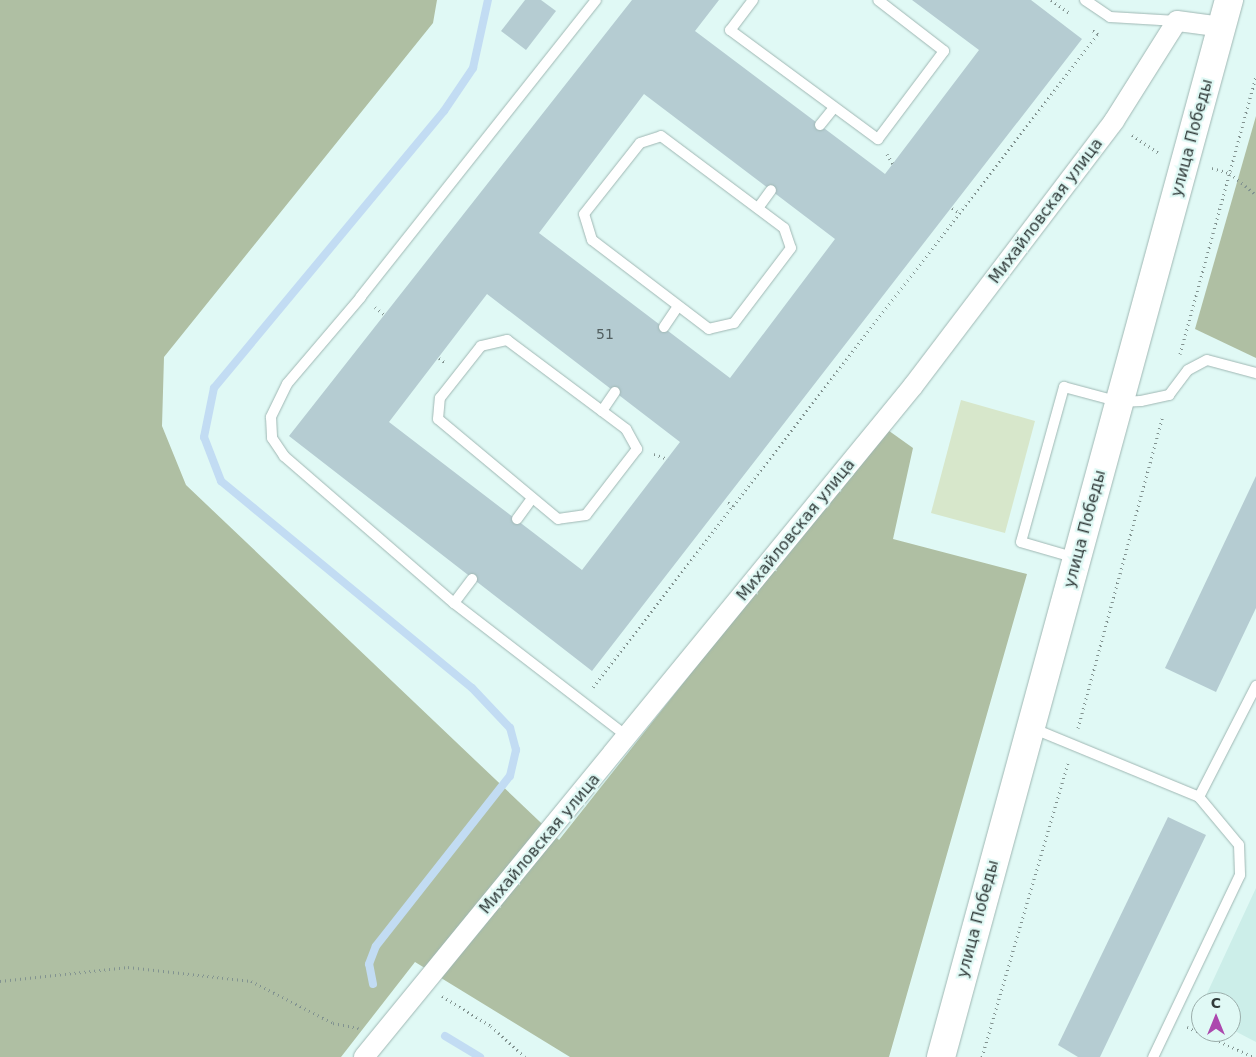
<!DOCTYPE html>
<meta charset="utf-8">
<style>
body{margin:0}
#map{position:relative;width:1256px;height:1057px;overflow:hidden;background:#e0f9f5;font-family:"DejaVu Sans",sans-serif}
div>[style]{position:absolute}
.built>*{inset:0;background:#cceee9}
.green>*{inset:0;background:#d7e7cb}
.forest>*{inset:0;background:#afbfa3}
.stream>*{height:8px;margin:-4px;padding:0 4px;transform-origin:4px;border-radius:4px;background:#c2dcf3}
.building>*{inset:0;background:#b5ccd2}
.path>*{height:3px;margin-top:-1.5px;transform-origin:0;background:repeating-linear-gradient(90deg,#829390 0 1px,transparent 0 5px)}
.roads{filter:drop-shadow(0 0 1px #9fb7b3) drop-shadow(0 0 1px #9fb7b3)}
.lane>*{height:10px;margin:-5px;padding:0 5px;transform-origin:5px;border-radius:5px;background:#fff}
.street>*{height:20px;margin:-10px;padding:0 10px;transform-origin:10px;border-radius:10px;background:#fff}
.secondary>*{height:28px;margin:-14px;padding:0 14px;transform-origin:14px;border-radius:14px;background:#fff}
span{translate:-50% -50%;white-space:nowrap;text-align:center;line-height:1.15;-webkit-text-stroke:4.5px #e0f9f5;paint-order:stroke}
.number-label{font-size:14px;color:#525f60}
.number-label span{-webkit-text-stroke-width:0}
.street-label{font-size:16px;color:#313b3a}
.north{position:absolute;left:1191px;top:992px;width:50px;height:50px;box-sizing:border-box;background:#e0f9f5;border:1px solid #9aadaa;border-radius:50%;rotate:0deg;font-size:14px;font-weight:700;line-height:20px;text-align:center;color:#313b3a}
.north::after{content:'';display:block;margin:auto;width:18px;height:22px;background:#ac48ae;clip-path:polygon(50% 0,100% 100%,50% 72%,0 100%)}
</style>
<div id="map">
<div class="built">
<div style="clip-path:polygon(1256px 888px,1256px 1042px,1231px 1029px,1231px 1002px,1203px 1002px)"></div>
</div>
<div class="green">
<div style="clip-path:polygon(961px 400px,1035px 421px,1005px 533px,931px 513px)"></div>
</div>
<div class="forest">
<div style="clip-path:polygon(0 0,437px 0,433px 23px,164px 357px,162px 426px,186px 485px,559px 840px,885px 428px,913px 448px,893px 539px,1027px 574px,889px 1057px,570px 1057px,415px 962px,341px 1057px,0 1057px)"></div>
<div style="clip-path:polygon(1256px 116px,1256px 358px,1195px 329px)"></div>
</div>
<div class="stream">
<div style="left:373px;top:984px;width:20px;rotate:-101deg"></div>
<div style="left:369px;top:964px;width:19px;rotate:-69deg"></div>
<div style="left:376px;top:946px;width:216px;rotate:-51.8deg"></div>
<div style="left:510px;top:776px;width:27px;rotate:-77deg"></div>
<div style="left:516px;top:750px;width:23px;rotate:-105deg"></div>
<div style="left:510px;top:728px;width:55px;rotate:-133.5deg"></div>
<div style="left:472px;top:688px;width:325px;rotate:-140.5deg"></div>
<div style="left:221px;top:481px;width:47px;rotate:-111.1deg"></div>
<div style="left:204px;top:437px;width:50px;rotate:-78.5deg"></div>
<div style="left:214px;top:388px;width:360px;rotate:-50.3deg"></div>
<div style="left:444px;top:111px;width:52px;rotate:-56deg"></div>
<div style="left:473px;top:68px;width:70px;rotate:-77.6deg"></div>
<div style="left:445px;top:1036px;width:41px;rotate:31deg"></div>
</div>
<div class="building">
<div style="clip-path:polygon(525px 0,541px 0,556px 11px,526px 50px,501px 31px)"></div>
<div style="clip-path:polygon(evenodd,632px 0,719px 0,695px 31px,885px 174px,979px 50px,912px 0,1031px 0,1082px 39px,592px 671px,289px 436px,632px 0,644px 94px,835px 239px,730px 378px,539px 233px,644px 94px,632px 0,487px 294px,680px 442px,582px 570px,389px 422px,487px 294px)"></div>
<div style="clip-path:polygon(1256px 476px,1256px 608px,1216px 692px,1165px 668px)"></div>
<div style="clip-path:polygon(1168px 817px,1206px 835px,1100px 1057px,1078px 1057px,1058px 1045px)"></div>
</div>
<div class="path">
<div style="left:1051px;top:0;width:24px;rotate:35deg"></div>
<div style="left:1132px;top:135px;width:34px;rotate:34deg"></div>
<div style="left:887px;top:154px;width:12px;rotate:59deg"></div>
<div style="left:1212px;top:168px;width:19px;rotate:16deg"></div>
<div style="left:1230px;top:173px;width:34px;rotate:40deg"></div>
<div style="left:952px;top:208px;width:9px;rotate:32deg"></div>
<div style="left:375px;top:307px;width:11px;rotate:38deg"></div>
<div style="left:1180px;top:354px;width:288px;rotate:-74.7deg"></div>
<div style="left:439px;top:358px;width:9px;rotate:36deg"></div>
<div style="left:654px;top:454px;width:15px;rotate:20deg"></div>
<div style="left:733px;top:506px;width:597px;rotate:-52.29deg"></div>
<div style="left:1098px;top:34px;width:7px;rotate:-146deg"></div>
<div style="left:593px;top:687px;width:229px;rotate:-52.3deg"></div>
<div style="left:733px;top:506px;width:9px;rotate:-144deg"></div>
<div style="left:1078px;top:728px;width:324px;rotate:-74.8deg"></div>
<div style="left:0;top:981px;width:129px;rotate:-6.2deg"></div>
<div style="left:128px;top:967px;width:124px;rotate:6.5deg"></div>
<div style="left:251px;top:981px;width:92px;rotate:27.1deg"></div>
<div style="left:333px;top:1023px;width:26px;rotate:11deg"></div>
<div style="left:442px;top:996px;width:57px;rotate:31.5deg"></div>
<div style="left:491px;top:1026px;width:46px;rotate:42.4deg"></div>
<div style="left:1187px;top:1027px;width:73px;rotate:24.1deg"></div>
<div style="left:982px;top:1057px;width:306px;rotate:-73.7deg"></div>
</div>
<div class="roads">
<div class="lane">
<div style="left:596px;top:0;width:379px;rotate:128.4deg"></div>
<div style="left:361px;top:297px;width:114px;rotate:130.4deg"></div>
<div style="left:287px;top:384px;width:37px;rotate:116deg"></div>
<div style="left:271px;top:417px;width:21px;rotate:87deg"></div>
<div style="left:272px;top:438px;width:22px;rotate:56deg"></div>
<div style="left:284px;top:456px;width:225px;rotate:40.9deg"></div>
<div style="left:454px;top:603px;width:221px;rotate:37.6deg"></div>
<div style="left:753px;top:0;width:38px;rotate:127deg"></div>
<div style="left:730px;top:30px;width:184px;rotate:36.4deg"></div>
<div style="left:878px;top:139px;width:110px;rotate:-53.1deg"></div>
<div style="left:944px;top:51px;width:83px;rotate:-142.3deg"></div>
<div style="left:1085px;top:0;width:30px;rotate:34deg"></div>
<div style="left:1110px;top:17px;width:67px;rotate:3.4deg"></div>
<div style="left:820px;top:125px;width:22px;rotate:-51deg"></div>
<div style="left:661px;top:136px;width:154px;rotate:36.8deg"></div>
<div style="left:784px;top:228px;width:21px;rotate:71deg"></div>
<div style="left:791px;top:248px;width:94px;rotate:127.2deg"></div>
<div style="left:734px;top:323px;width:26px;rotate:167deg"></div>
<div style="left:709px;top:329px;width:147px;rotate:-142.7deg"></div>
<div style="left:592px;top:240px;width:27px;rotate:-107deg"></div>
<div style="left:584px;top:214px;width:90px;rotate:-51.7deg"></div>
<div style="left:640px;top:143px;width:22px;rotate:-18deg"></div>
<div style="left:758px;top:208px;width:22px;rotate:-54deg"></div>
<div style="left:664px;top:327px;width:25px;rotate:-56deg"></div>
<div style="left:507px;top:340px;width:149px;rotate:36.8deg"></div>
<div style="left:626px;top:429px;width:23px;rotate:61deg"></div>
<div style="left:637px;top:449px;width:83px;rotate:127.7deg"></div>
<div style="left:586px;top:515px;width:28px;rotate:172deg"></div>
<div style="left:558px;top:519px;width:156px;rotate:-140.2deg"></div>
<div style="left:438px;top:419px;width:21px;rotate:-85deg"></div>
<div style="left:440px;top:398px;width:66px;rotate:-51.7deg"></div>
<div style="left:481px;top:346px;width:27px;rotate:-13deg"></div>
<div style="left:602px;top:411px;width:23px;rotate:-56deg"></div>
<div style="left:517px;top:519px;width:26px;rotate:-54deg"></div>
<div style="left:1076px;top:558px;width:57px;rotate:-163.8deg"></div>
<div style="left:1021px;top:542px;width:161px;rotate:-74.5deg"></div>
<div style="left:1064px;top:387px;width:58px;rotate:15deg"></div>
<div style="left:1120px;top:402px;width:21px;rotate:-3deg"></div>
<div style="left:1141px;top:401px;width:29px;rotate:-12deg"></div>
<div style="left:1169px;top:395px;width:31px;rotate:-53deg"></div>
<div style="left:1188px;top:370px;width:21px;rotate:-28deg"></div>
<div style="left:1207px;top:360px;width:51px;rotate:14.9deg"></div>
<div style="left:454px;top:603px;width:30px;rotate:-53deg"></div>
<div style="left:1032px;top:728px;width:181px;rotate:22.4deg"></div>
<div style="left:1199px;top:797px;width:62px;rotate:50.2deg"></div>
<div style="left:1239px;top:845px;width:30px;rotate:88deg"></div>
<div style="left:1240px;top:875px;width:202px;rotate:115.5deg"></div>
<div style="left:1199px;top:797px;width:125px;rotate:-62.8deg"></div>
</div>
<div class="street">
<div style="left:364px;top:1057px;width:867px;rotate:-50.71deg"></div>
<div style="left:913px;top:386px;width:333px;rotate:-52.8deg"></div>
<div style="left:1114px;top:121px;width:118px;rotate:-57.8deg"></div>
<div style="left:1177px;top:21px;width:45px;rotate:7.6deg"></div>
</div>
<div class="secondary">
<div style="left:941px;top:1057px;width:1096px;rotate:-74.76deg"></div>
</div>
</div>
<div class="number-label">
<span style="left:605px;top:334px">51</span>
</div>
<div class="street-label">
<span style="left:1192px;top:138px;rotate:-75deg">улица Победы</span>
<span style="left:1046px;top:211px;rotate:-53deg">Михайловская улица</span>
<span style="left:1085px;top:529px;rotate:-75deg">улица Победы</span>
<span style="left:796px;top:530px;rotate:-51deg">Михайловская улица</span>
<span style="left:540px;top:844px;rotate:-50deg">Михайловская улица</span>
<span style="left:978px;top:919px;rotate:-75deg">улица Победы</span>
</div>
<div class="north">С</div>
</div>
